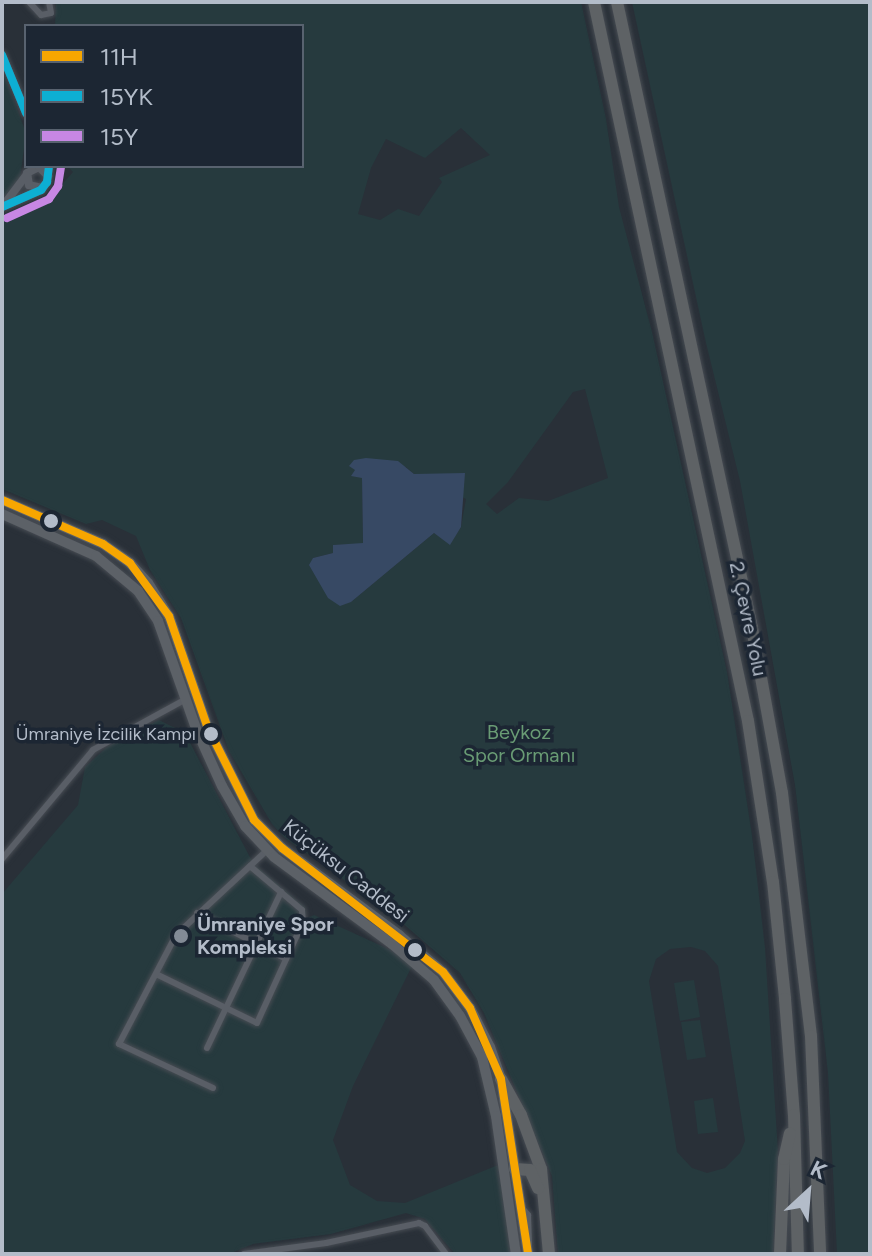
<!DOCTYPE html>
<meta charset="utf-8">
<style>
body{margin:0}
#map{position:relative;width:872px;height:1256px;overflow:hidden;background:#293038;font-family:Figtree,sans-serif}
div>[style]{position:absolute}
.green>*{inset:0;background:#263a3e}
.water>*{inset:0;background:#374964}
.roads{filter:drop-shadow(0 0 2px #474c53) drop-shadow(0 0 2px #474c53)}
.minor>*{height:6px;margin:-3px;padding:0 3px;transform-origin:3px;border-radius:3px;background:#595e66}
.tertiary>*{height:8px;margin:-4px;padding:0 4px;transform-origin:4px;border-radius:4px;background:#595e66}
.primary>*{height:10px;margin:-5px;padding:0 5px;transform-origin:5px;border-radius:5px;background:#5c6167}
.motorway>*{height:12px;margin:-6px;padding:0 6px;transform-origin:6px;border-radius:6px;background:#5e6265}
.bus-1>*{height:8px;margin:-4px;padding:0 4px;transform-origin:4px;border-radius:4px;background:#f7a600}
.bus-2>*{height:8px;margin:-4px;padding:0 4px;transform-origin:4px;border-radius:4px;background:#0dafd3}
.bus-3>*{height:8px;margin:-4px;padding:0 4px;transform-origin:4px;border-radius:4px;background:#c787e3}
.dots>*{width:22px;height:22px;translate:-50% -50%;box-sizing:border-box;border:4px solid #1c2633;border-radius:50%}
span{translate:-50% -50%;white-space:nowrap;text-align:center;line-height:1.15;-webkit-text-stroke:7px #1c2633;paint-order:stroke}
.bus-label{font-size:18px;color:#b3bcc9}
.right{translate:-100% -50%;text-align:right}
.street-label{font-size:20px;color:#b3bcc9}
.park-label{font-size:20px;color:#699b74}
.poi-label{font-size:20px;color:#b3bcc9;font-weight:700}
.left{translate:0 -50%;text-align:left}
.frame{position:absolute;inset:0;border:4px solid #b3bcc9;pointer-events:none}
.legend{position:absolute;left:24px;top:24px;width:280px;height:144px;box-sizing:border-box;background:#1c2633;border:2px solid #58626f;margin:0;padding:10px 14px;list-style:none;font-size:24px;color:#b3bcc9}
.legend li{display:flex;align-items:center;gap:16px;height:40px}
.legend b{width:40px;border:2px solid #58626f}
.north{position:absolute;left:768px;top:1152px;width:80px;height:80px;-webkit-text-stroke:6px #1c2633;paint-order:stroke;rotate:26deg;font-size:22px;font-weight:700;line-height:32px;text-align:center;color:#b3bcc9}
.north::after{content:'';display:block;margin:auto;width:28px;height:36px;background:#b3bcc9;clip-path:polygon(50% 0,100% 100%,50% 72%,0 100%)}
</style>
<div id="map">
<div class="green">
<div style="clip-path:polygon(evenodd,56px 2px,581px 2px,606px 119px,619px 207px,652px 332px,727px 672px,752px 835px,765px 948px,778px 1152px,773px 1254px,558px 1254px,552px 1176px,484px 1013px,460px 973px,392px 914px,284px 837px,272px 824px,229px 751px,181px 618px,150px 570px,136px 536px,102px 520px,86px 524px,2px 489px,2px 215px,46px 198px,58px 189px,73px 172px,67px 166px,302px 166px,302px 26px,55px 26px,56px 2px,461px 128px,490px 155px,439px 178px,442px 182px,419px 216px,398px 209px,380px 220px,358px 214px,371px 168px,386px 139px,425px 158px,461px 128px,56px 2px,585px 389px,608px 478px,548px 501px,519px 498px,497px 514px,486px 504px,508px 482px,573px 392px,585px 389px,56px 2px,406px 467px,414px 474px,466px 499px,461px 527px,450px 544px,434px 533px,351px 602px,313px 558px,333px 553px,333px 545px,363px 544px,362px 477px,355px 470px,406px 467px,56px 2px,691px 947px,705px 951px,718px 966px,745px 1141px,740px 1153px,725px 1168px,707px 1173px,692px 1168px,677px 1152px,649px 981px,656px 959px,670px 949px,691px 947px)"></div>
<div style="clip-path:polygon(632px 2px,870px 2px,870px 1254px,837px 1254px,828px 1073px,795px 785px,740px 481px,706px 343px)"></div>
<div style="clip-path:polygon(2px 69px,26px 133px,20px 178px,2px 199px)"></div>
<div style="clip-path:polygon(159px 720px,185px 733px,253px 863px,305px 907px,306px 919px,314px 915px,397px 953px,412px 966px,353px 1086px,333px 1140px,350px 1185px,377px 1201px,405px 1203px,498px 1165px,511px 1254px,455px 1254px,425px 1219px,406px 1213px,331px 1234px,253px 1244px,229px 1254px,2px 1254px,2px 894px,78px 805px,85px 767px,108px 746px)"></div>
<div style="clip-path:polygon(694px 980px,700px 1017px,680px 1021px,674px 983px)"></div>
<div style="clip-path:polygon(700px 1020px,706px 1057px,687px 1060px,681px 1022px)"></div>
<div style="clip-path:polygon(713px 1098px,718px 1132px,698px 1134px,694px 1101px)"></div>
</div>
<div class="water">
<div style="clip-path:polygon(366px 458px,398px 461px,414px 474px,465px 473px,461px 527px,450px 545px,434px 533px,351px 602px,340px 606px,328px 598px,309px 565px,313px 558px,333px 553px,333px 545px,363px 543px,362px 478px,351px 476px,355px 470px,349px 466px,354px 460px)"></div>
</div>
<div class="roads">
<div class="minor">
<div style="left:29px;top:2px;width:18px;rotate:47deg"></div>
<div style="left:41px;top:15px;width:10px;rotate:-11deg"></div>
<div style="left:51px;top:13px;width:11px;rotate:-100deg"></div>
<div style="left:2px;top:859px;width:142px;rotate:-50.1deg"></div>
<div style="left:93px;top:750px;width:106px;rotate:-28.7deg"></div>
<div style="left:197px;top:913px;width:100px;rotate:27.3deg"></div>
<div style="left:156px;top:974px;width:112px;rotate:25.9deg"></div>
<div style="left:257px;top:1023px;width:111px;rotate:-65.5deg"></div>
<div style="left:303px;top:922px;width:12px;rotate:-95deg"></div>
<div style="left:302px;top:910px;width:68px;rotate:-139.8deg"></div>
<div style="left:207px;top:1048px;width:173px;rotate:-64.6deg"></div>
<div style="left:213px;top:1088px;width:104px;rotate:-154.9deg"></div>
<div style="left:119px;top:1044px;width:123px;rotate:-62.4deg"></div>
<div style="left:176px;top:935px;width:125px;rotate:-43deg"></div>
<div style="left:523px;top:1209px;width:8px;rotate:50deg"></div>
<div style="left:528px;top:1215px;width:32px;rotate:88deg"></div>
<div style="left:244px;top:1254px;width:83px;rotate:-7.6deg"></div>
<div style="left:326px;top:1243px;width:95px;rotate:-12.1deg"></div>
<div style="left:419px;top:1223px;width:7px;rotate:27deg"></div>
<div style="left:425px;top:1226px;width:35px;rotate:53deg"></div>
</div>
<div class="tertiary">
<div style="left:2px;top:55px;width:63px;rotate:67.5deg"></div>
<div style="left:42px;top:188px;width:13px;rotate:-167deg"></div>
<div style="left:29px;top:185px;width:12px;rotate:-99deg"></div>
<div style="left:27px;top:173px;width:13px;rotate:-27deg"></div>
<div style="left:39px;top:167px;width:13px;rotate:45deg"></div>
<div style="left:3px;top:206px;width:38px;rotate:-53deg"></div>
<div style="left:2px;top:207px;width:43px;rotate:-23.6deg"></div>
<div style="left:41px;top:190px;width:10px;rotate:-53deg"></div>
<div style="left:47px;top:182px;width:16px;rotate:-83deg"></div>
</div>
<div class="primary">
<div style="left:2px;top:500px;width:110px;rotate:23.5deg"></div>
<div style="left:103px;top:544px;width:33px;rotate:35deg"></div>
<div style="left:130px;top:563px;width:27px;rotate:48deg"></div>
<div style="left:148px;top:583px;width:39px;rotate:58deg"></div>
<div style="left:169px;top:616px;width:116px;rotate:70.9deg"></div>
<div style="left:207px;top:726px;width:105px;rotate:63.4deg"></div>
<div style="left:254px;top:820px;width:40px;rotate:45deg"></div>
<div style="left:282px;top:848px;width:146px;rotate:36.6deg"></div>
<div style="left:399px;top:935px;width:57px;rotate:40.1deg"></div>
<div style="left:443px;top:972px;width:45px;rotate:53.1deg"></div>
<div style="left:470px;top:1008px;width:44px;rotate:62.9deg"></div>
<div style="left:490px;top:1047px;width:34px;rotate:71deg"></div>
<div style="left:501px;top:1079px;width:177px;rotate:81.2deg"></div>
<div style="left:2px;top:514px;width:103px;rotate:24.1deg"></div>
<div style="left:96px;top:556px;width:55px;rotate:39.8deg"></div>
<div style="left:138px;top:591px;width:36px;rotate:56deg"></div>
<div style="left:158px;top:621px;width:117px;rotate:70.5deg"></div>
<div style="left:197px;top:731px;width:60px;rotate:65.6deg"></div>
<div style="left:222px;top:786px;width:46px;rotate:60.1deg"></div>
<div style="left:245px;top:826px;width:42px;rotate:46.9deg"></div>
<div style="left:274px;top:857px;width:147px;rotate:36.4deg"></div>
<div style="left:392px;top:944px;width:55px;rotate:40.6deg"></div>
<div style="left:434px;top:980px;width:44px;rotate:54.2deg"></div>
<div style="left:460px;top:1016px;width:47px;rotate:61.8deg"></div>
<div style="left:482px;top:1057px;width:61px;rotate:76.7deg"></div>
<div style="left:496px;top:1116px;width:139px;rotate:81.8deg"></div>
</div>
<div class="motorway">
<div style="left:594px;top:2px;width:735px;rotate:77.91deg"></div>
<div style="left:748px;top:721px;width:163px;rotate:81.2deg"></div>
<div style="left:773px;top:882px;width:118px;rotate:84.1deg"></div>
<div style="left:785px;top:999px;width:116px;rotate:85.6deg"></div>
<div style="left:794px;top:1115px;width:139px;rotate:88.4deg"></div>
<div style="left:617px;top:2px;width:640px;rotate:77.83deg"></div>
<div style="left:752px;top:628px;width:168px;rotate:79.7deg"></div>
<div style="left:782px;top:793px;width:245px;rotate:83.2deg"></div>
<div style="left:811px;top:1036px;width:218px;rotate:87.6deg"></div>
<div style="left:501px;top:1079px;width:41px;rotate:60.9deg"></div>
<div style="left:521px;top:1115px;width:58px;rotate:69.7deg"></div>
<div style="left:541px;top:1169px;width:85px;rotate:84.6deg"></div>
<div style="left:515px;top:1169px;width:15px;rotate:4deg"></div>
<div style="left:530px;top:1170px;width:20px;rotate:66deg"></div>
<div style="left:780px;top:1254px;width:95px;rotate:-87.6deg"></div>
<div style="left:784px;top:1159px;width:26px;rotate:-77deg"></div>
</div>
</div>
<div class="bus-1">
<div style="left:2px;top:500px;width:110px;rotate:23.5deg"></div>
<div style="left:103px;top:544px;width:33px;rotate:35deg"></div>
<div style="left:130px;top:563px;width:66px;rotate:53.7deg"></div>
<div style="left:169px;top:616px;width:116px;rotate:70.9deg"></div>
<div style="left:207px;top:726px;width:105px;rotate:63.4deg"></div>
<div style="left:254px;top:820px;width:40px;rotate:45deg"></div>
<div style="left:282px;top:848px;width:203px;rotate:37.6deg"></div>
<div style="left:443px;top:972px;width:45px;rotate:53.1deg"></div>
<div style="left:470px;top:1008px;width:77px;rotate:66.4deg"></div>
<div style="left:501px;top:1079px;width:177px;rotate:81.2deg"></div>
</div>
<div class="bus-2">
<div style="left:2px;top:55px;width:63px;rotate:67.5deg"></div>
<div style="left:2px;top:207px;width:43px;rotate:-23.6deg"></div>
<div style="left:41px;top:190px;width:10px;rotate:-53deg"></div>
<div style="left:47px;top:182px;width:16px;rotate:-83deg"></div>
</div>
<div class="bus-3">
<div style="left:7px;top:218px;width:46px;rotate:-24.3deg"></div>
<div style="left:49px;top:199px;width:16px;rotate:-55deg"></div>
<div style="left:58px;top:186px;width:19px;rotate:-81deg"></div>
</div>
<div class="dots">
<div style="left:51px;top:521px;background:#b3bcc9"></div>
<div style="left:211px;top:734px;background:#b3bcc9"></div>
<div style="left:181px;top:936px;background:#838b96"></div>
<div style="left:415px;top:950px;background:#b3bcc9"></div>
</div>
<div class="bus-label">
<span class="right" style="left:196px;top:734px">Ümraniye İzcilik Kampı</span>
</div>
<div class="street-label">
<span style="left:748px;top:619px;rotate:78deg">2. Çevre Yolu</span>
<span style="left:346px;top:871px;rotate:38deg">Küçüksu Caddesi</span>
</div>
<div class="park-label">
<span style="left:519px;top:744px">Beykoz<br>Spor Ormanı</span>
</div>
<div class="poi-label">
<span class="left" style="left:197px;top:936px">Ümraniye Spor<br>Kompleksi</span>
</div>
<div class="frame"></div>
<ul class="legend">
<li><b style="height:10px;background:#f7a600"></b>11H</li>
<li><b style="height:10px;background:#0dafd3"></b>15YK</li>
<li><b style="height:10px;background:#c787e3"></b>15Y</li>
</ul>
<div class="north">K</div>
</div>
